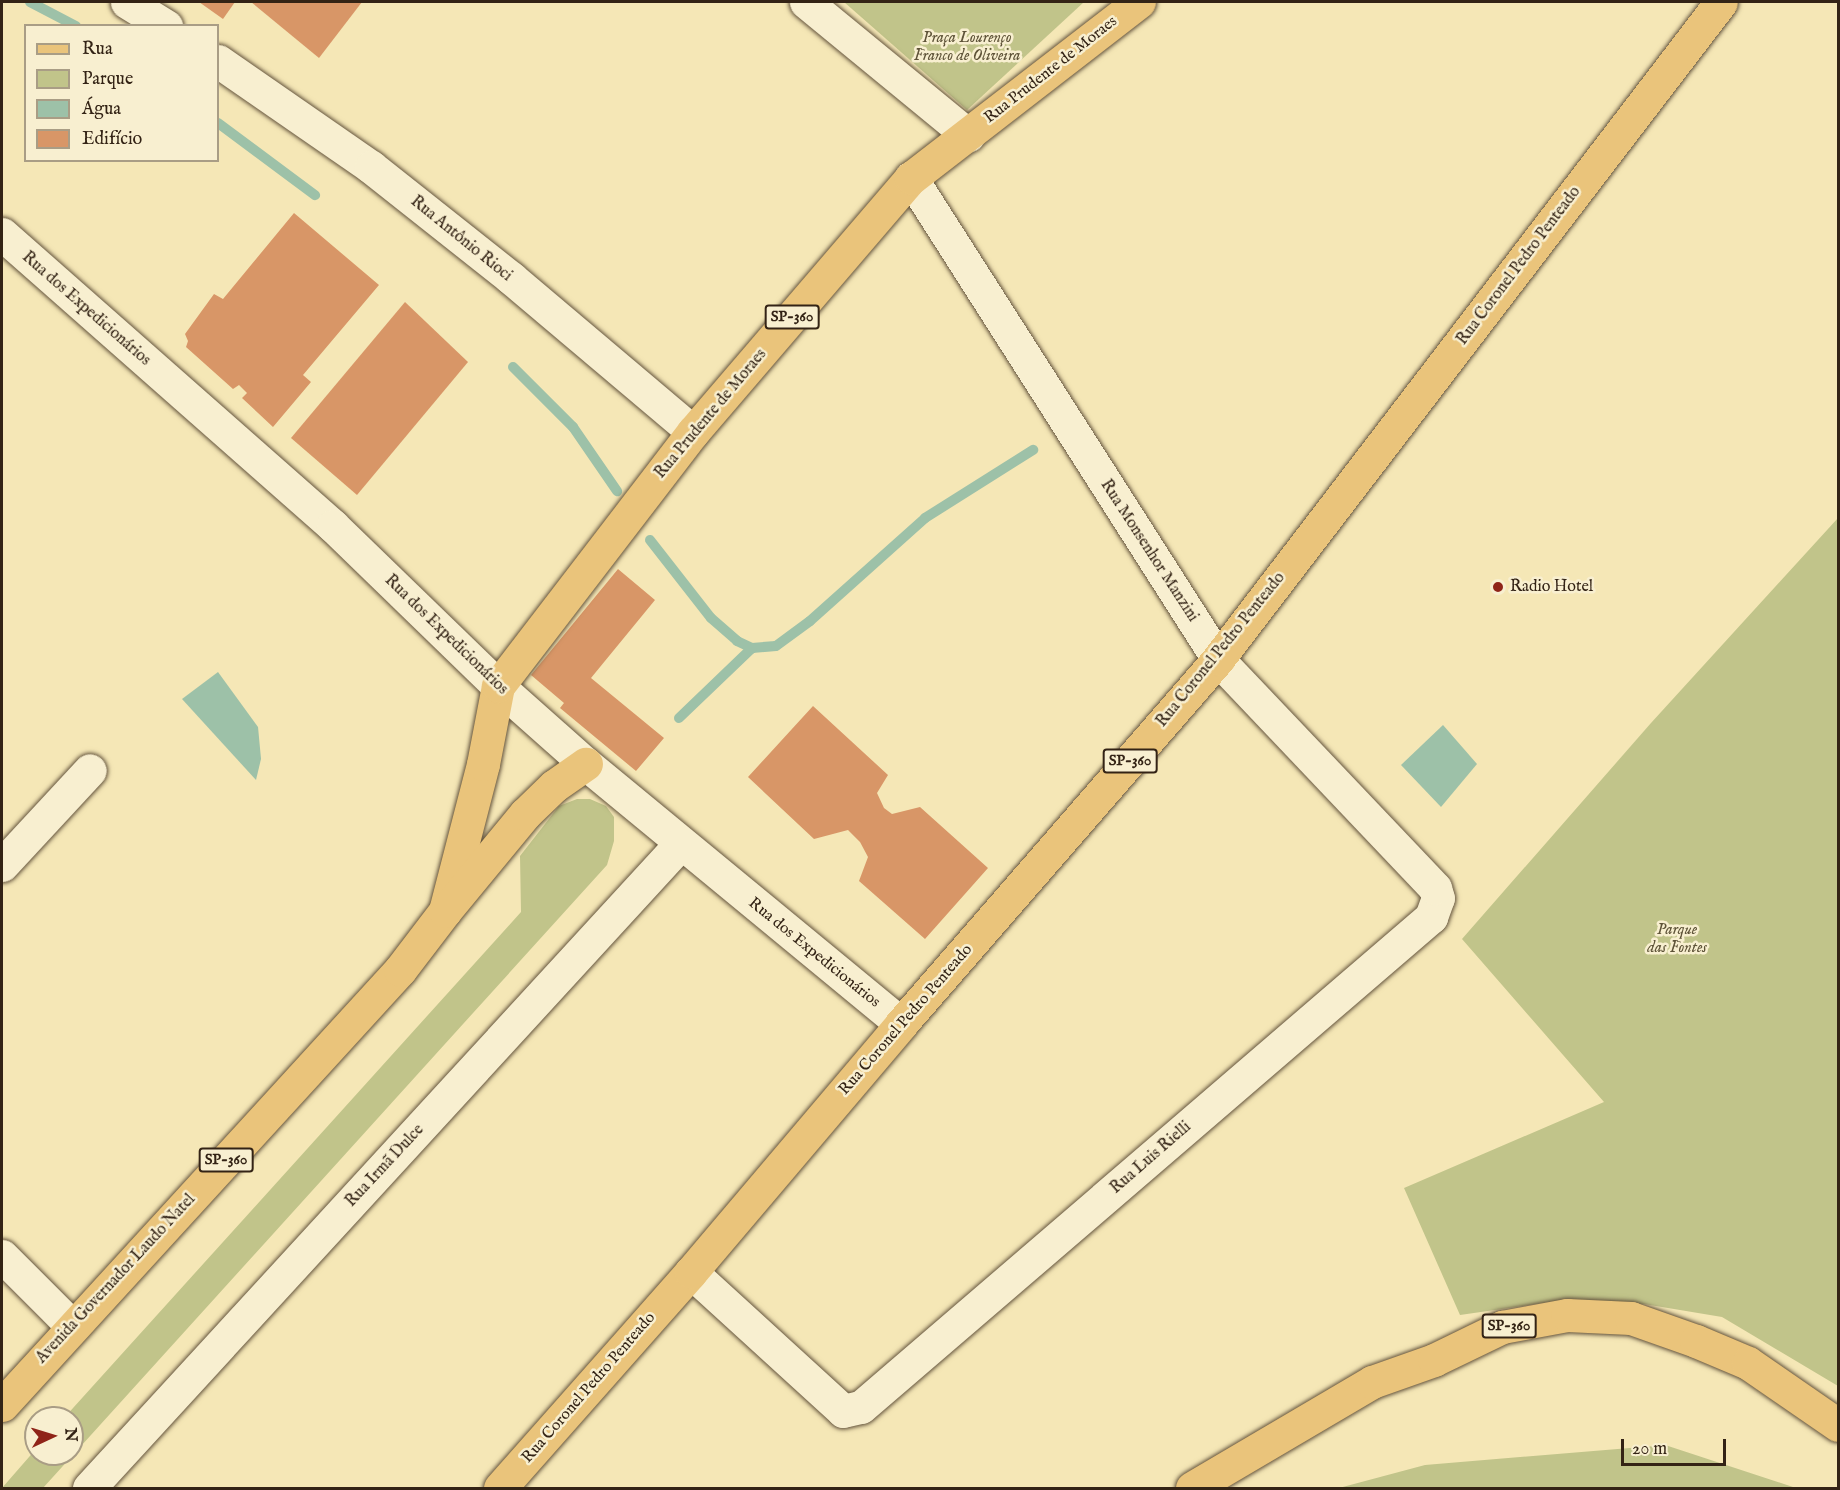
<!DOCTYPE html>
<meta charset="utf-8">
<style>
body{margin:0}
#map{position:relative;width:1840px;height:1490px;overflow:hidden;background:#f5e7b6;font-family:"IM FELL English",serif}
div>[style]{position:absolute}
.green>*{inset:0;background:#c1c48a}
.water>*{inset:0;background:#9dc1a8}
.stream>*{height:10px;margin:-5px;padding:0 5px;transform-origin:5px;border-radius:5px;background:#9dc1a8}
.building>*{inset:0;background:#d89667}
.roads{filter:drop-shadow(0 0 2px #64543d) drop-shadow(0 0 2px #64543d)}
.minor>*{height:33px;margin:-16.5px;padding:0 16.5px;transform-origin:16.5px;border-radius:16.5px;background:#f8efd0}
.major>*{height:33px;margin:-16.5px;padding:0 16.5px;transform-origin:16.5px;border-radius:16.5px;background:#eac47b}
.dots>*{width:16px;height:16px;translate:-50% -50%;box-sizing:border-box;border:3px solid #f8efd0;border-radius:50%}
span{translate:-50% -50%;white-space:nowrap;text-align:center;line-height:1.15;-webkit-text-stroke:5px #f8efd0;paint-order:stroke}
.shield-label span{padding:2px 4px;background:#f8efd0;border:2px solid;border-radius:4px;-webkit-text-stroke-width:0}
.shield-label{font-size:15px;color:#332315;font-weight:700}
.park-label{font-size:16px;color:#5e5338;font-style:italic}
.street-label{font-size:16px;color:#332315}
.poi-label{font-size:16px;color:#332315}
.left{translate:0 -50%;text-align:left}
.frame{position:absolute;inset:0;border:3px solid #332315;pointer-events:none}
.legend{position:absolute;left:24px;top:24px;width:195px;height:138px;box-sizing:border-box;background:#f8efd0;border:2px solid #a99d85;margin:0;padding:8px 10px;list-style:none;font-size:18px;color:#332315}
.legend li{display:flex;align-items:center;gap:12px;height:30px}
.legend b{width:30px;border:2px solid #a99d85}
.north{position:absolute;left:24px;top:1406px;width:60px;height:60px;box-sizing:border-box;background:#f8efd0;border:2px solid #a99d85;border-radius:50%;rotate:86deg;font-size:16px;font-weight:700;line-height:24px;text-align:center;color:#332315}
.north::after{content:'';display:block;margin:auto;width:21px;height:27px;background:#8f2418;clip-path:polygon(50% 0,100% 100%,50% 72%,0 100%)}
.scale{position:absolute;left:1621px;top:1439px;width:105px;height:27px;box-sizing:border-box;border:3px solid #332315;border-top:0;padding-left:8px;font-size:18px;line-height:21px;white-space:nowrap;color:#332315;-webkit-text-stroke:4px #f8efd0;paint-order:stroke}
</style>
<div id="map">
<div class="green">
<div style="clip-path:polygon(844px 2px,1084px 2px,967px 110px)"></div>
<div style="clip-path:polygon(1838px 518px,1838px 1386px,1722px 1317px,1644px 1304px,1557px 1301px,1460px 1315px,1404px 1188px,1604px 1102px,1462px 939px,1651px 723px)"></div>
<div style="clip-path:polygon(577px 799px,590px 799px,606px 806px,614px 817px,614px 841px,607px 865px,43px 1488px,2px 1488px,36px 1449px,36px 1454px,72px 1454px,72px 1418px,64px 1418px,521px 912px,520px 856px,559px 806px)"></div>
<div style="clip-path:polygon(1659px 1443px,1796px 1488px,1339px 1488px,1425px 1465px,1654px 1446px)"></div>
</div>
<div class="water">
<div style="clip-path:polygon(218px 672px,258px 727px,261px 759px,256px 780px,182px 699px)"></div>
<div style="clip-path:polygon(1443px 725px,1477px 764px,1441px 807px,1401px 765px)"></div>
</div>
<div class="stream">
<div style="left:30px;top:2px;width:52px;rotate:27.6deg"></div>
<div style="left:218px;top:123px;width:121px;rotate:36.6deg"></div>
<div style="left:513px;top:367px;width:85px;rotate:45deg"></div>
<div style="left:573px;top:427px;width:78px;rotate:55.5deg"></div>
<div style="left:650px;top:540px;width:99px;rotate:52deg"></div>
<div style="left:711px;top:618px;width:35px;rotate:41deg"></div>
<div style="left:737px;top:641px;width:17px;rotate:25deg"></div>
<div style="left:752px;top:648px;width:24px;rotate:-5deg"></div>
<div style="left:776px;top:646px;width:42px;rotate:-36.3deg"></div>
<div style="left:810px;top:621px;width:154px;rotate:-41.8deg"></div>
<div style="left:925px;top:518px;width:128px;rotate:-32.2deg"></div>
<div style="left:679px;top:718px;width:101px;rotate:-43.8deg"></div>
</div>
<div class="building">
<div style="clip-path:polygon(199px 2px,235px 2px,223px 19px)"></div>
<div style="clip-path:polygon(251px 2px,362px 2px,319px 58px)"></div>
<div style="clip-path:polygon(294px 213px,379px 285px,303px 375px,311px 382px,273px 427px,242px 398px,247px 393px,239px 385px,233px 389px,186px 347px,188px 341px,185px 334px,214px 294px,223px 299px)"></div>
<div style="clip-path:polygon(405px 302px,468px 362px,357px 495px,291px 438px)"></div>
<div style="clip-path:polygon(618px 569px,655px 600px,591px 678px,664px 738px,636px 771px,560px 708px,564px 703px,531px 675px)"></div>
<div style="clip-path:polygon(813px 706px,888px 775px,877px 793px,884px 808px,892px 814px,920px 807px,988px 868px,925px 939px,859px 881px,868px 857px,860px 842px,848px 830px,814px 839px,748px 777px)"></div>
</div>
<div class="roads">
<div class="minor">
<div style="left:127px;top:2px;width:46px;rotate:31.6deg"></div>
<div style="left:806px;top:2px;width:210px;rotate:39.4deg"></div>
<div style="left:218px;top:61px;width:186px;rotate:34.7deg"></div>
<div style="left:371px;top:167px;width:179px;rotate:38.4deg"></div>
<div style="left:511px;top:278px;width:238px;rotate:40.2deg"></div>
<div style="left:2px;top:234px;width:441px;rotate:41.4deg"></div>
<div style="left:333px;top:526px;width:230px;rotate:44.1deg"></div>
<div style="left:498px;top:686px;width:118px;rotate:41.6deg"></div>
<div style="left:586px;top:764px;width:408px;rotate:39.5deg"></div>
<div style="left:2px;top:865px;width:129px;rotate:-47.2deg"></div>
<div style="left:2px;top:1256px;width:100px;rotate:45deg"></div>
<div style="left:691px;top:1272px;width:206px;rotate:42.4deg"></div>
<div style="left:843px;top:1411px;width:18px;rotate:-13deg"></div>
<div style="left:861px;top:1407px;width:752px;rotate:-40.68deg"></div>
<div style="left:1431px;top:917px;width:20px;rotate:-70deg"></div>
<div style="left:1438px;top:898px;width:10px;rotate:-107deg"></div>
<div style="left:1435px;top:888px;width:315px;rotate:-133.5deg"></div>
<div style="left:1218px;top:659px;width:571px;rotate:-122.55deg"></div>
<div style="left:89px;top:1488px;width:875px;rotate:-47.45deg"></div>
</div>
<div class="major">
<div style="left:445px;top:911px;width:152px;rotate:-75.5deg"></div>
<div style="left:483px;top:764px;width:79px;rotate:-79.1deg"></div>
<div style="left:498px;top:686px;width:320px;rotate:-52.5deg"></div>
<div style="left:693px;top:432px;width:335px;rotate:-49.4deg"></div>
<div style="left:911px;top:178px;width:288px;rotate:-37.7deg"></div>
<div style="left:2px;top:1405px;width:590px;rotate:-47.54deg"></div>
<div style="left:400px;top:970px;width:74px;rotate:-52.7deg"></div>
<div style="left:445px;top:911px;width:126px;rotate:-50.5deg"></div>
<div style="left:525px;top:814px;width:40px;rotate:-44deg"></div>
<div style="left:554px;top:786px;width:39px;rotate:-35deg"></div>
<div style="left:500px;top:1488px;width:288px;rotate:-48.5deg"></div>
<div style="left:691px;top:1272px;width:325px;rotate:-49.7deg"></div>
<div style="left:901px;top:1024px;width:483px;rotate:-49deg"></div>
<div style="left:1218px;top:659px;width:827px;rotate:-52.56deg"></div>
<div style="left:1192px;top:1488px;width:209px;rotate:-30.5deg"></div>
<div style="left:1372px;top:1382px;width:66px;rotate:-19.5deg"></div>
<div style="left:1434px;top:1360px;width:76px;rotate:-25.9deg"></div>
<div style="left:1502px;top:1327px;width:66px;rotate:-10.5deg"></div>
<div style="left:1567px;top:1315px;width:64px;rotate:2.7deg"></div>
<div style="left:1631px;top:1318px;width:69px;rotate:19.5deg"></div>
<div style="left:1696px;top:1341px;width:56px;rotate:22.9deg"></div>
<div style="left:1748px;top:1363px;width:109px;rotate:34.6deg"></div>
</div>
</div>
<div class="dots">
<div style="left:1498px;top:587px;background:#8f2418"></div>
</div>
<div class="shield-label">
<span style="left:792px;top:317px">SP-360</span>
<span style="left:1130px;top:761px">SP-360</span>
<span style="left:226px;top:1160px">SP-360</span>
<span style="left:1509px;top:1326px">SP-360</span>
</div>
<div class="park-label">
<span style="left:967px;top:47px">Praça Lourenço<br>Franco de Oliveira</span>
<span style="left:1677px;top:939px">Parque<br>das Fontes</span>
</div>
<div class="street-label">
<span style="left:1051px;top:70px;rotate:-38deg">Rua Prudente de Moraes</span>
<span style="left:461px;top:239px;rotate:39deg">Rua Antônio Rioci</span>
<span style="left:1519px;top:266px;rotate:-53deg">Rua Coronel Pedro Penteado</span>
<span style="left:86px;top:309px;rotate:41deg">Rua dos Expedicionários</span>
<span style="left:711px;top:414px;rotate:-50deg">Rua Prudente de Moraes</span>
<span style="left:1149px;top:551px;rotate:57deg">Rua Monsenhor Manzini</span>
<span style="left:446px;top:635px;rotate:44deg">Rua dos Expedicionários</span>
<span style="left:1221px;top:650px;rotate:-51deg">Rua Coronel Pedro Penteado</span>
<span style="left:814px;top:953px;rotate:39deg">Rua dos Expedicionários</span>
<span style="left:906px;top:1020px;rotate:-49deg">Rua Coronel Pedro Penteado</span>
<span style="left:1151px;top:1158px;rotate:-41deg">Rua Luis Rielli</span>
<span style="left:385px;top:1166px;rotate:-47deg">Rua Irmã Dulce</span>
<span style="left:116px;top:1279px;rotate:-47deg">Avenida Governador Laudo Natel</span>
<span style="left:589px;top:1388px;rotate:-49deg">Rua Coronel Pedro Penteado</span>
</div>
<div class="poi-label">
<span class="left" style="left:1510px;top:587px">Radio Hotel</span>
</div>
<div class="frame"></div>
<ul class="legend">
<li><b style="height:8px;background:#eac47b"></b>Rua</li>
<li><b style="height:16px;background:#c1c48a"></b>Parque</li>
<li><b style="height:16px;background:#9dc1a8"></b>Água</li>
<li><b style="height:16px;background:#d89667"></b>Edifício</li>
</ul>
<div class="north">N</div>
<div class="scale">20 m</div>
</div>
